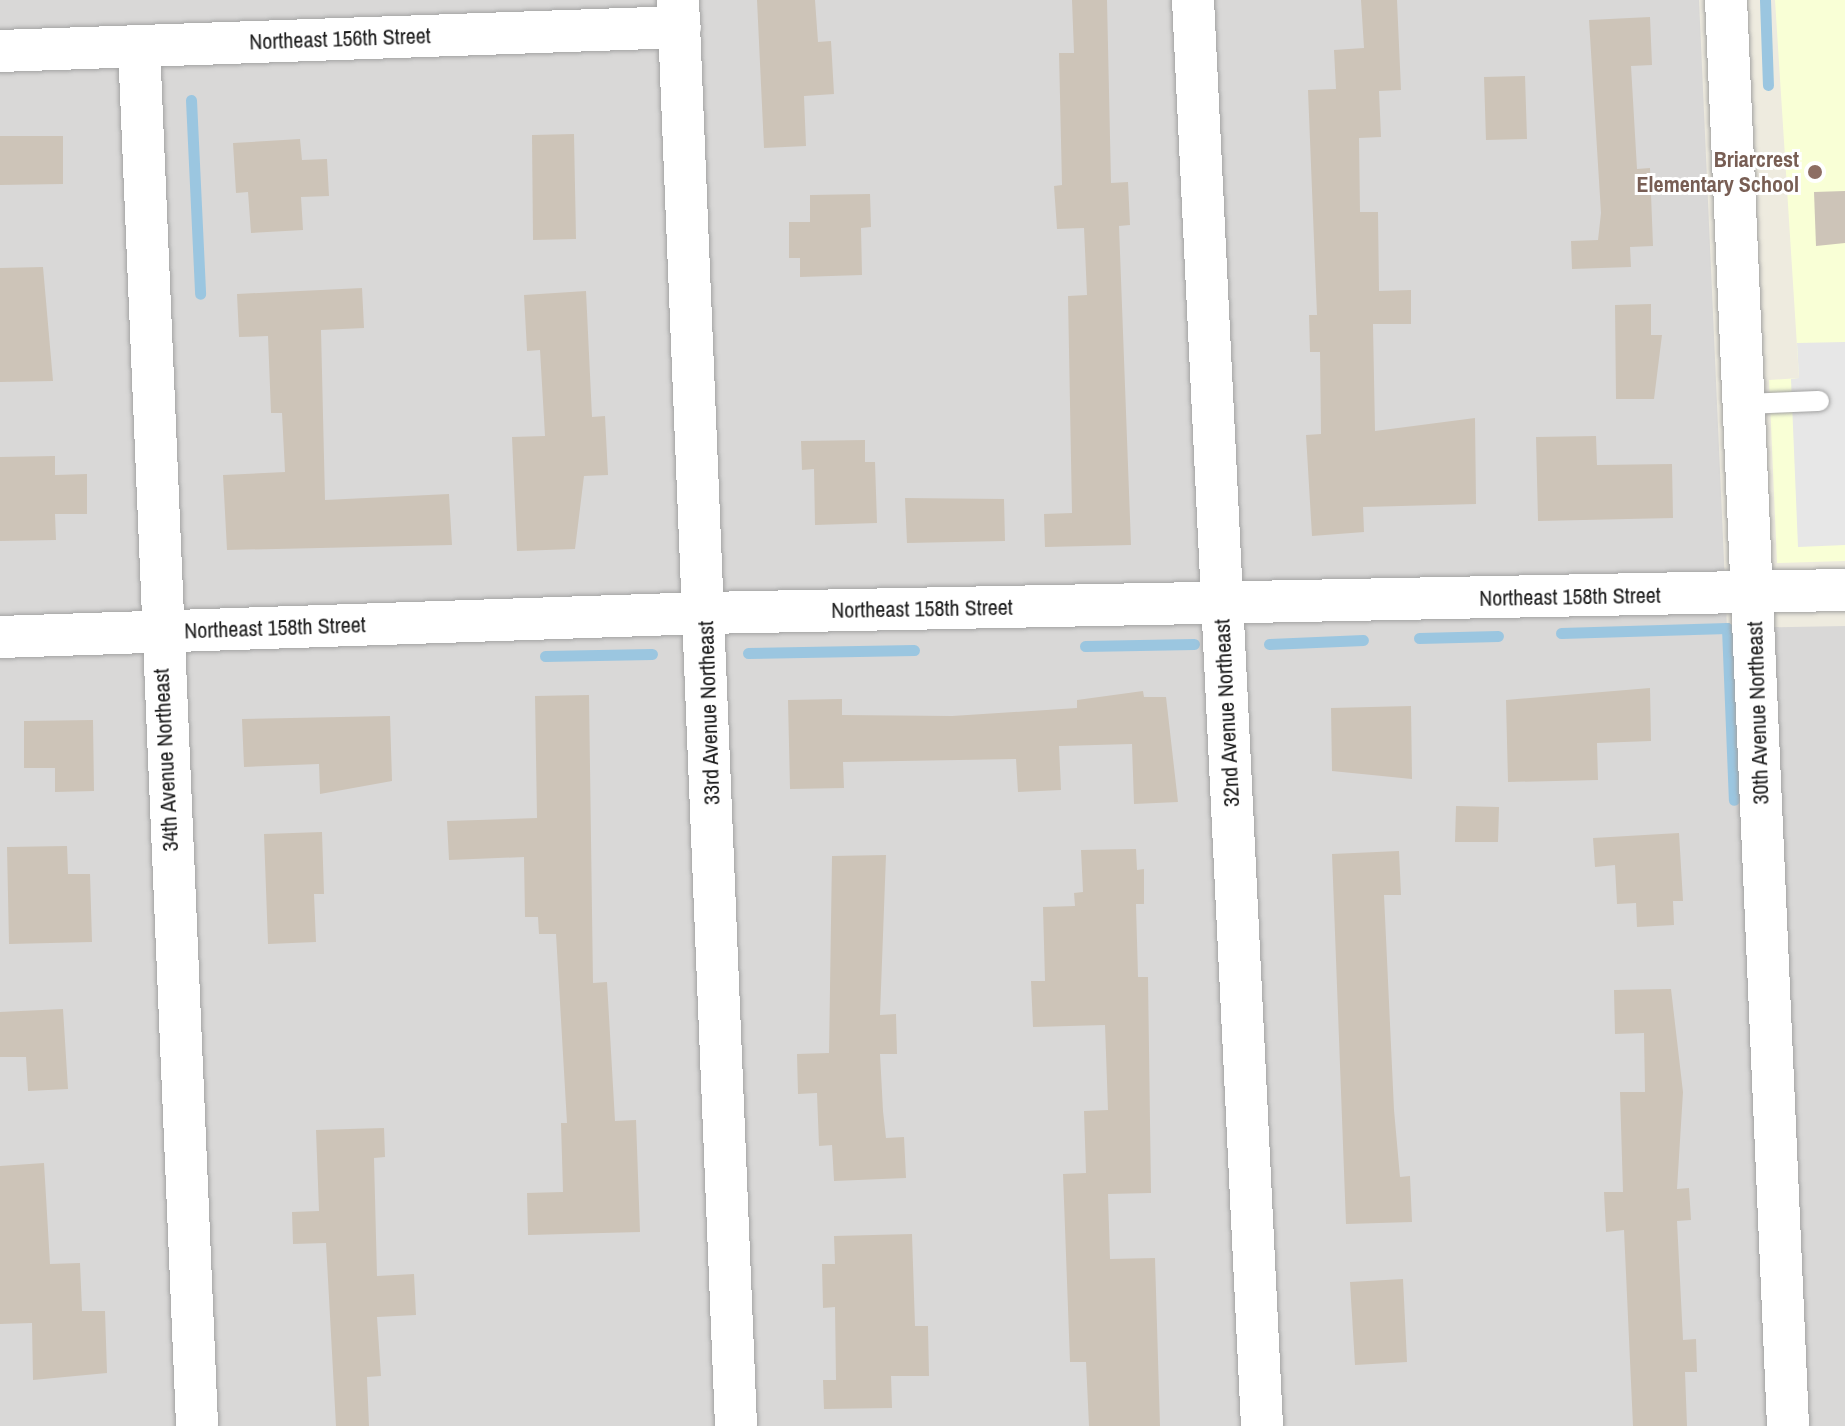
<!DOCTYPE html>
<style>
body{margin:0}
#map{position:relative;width:1845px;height:1426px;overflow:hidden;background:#eeebdf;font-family:"Archivo Narrow",sans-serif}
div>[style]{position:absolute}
.residential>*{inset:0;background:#d9d8d7}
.education>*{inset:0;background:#f9ffd6}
.parking>*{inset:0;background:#e7e7e7}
.stream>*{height:11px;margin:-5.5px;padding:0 5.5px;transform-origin:5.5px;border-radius:5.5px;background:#9bc6e0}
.building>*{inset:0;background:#cdc4b8}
.roads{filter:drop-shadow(0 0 2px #a2a2a2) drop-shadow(0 0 2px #a2a2a2)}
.lane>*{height:20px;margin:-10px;padding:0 10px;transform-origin:10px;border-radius:10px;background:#fff}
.street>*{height:42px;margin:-21px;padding:0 21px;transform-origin:21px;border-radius:21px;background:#fff}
.dots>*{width:22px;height:22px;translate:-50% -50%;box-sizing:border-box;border:4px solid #fff;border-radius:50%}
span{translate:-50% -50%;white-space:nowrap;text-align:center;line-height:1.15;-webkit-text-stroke:6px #fff;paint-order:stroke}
.street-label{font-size:22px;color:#1b1b1b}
.education-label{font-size:22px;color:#785e54;font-weight:700}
.right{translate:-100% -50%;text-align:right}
</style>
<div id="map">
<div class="residential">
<div style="clip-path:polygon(0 0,1699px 0,1727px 628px,1845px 626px,1845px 1426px,0 1426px)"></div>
</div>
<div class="education">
<div style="clip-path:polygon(1775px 0,1845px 0,1845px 561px,1777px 563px,1769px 380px,1799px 378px)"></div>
</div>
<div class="parking">
<div style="clip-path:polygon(1845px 342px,1845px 545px,1798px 547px,1791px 379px,1799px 378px,1797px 343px)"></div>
</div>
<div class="stream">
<div style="left:1765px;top:0;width:85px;rotate:88deg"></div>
<div style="left:191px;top:100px;width:194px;rotate:87.3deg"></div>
<div style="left:1561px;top:633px;width:166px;rotate:-1.7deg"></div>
<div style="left:1727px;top:628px;width:172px;rotate:87.7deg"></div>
<div style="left:1419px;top:638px;width:79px;rotate:-1.5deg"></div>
<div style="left:1269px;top:644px;width:94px;rotate:-2.4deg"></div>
<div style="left:1085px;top:646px;width:109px;rotate:-1.1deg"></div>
<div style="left:748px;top:653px;width:166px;rotate:-1deg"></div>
<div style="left:545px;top:656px;width:107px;rotate:-1.1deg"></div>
</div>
<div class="building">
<div style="clip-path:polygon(757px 0,815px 0,818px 42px,831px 41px,834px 94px,804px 96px,806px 146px,764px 148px)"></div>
<div style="clip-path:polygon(1072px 0,1107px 0,1111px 183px,1128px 182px,1130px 225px,1119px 226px,1131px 545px,1045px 547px,1044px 514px,1072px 513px,1068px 296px,1087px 295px,1084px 228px,1057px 229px,1054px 186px,1062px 185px,1059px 53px,1074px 53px)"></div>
<div style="clip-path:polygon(1361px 0,1397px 0,1401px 90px,1379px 91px,1381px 137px,1359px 138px,1360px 212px,1378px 212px,1379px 291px,1411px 290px,1411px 324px,1373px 324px,1375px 431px,1475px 418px,1476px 504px,1363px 507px,1364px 532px,1312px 536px,1306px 435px,1321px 434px,1320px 352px,1310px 352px,1309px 315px,1317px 315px,1308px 90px,1336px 89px,1334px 50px,1364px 48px)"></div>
<div style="clip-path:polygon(1650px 17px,1652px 65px,1631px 66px,1637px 169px,1650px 168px,1653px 246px,1630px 247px,1631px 267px,1572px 269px,1571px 241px,1598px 240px,1601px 213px,1589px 20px)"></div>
<div style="clip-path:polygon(1525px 76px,1527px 139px,1486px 140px,1484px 77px)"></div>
<div style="clip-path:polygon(574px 134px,576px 239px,533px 240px,532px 135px)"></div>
<div style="clip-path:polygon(0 136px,63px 136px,63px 184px,0 185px)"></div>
<div style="clip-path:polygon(300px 139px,302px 160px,327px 159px,329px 196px,301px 197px,303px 230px,251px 233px,248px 192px,236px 193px,233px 143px)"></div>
<div style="clip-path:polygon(1845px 191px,1845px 243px,1816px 246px,1814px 192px)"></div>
<div style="clip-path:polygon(870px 194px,871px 227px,861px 228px,862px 275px,800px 277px,800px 258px,789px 258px,789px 222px,810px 222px,810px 195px)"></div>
<div style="clip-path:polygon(43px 267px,53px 381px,0 382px,0 268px)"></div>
<div style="clip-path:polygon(362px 288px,364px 328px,321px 330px,325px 500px,449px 494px,452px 545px,227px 550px,223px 475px,285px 472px,282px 413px,271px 413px,268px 336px,239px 337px,237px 294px)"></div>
<div style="clip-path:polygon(586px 291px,592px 417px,605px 416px,608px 475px,584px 476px,575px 549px,517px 551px,512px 437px,545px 436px,540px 350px,527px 351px,524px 295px)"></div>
<div style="clip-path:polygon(1651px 304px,1651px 335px,1662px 335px,1654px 399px,1616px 399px,1615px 305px)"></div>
<div style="clip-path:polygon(1596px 436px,1597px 465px,1672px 464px,1673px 518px,1538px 521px,1536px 437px)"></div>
<div style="clip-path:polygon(865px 440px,865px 462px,875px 462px,877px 523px,815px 525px,814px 469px,802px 470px,801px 441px)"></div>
<div style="clip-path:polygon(55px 456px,55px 475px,87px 474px,87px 514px,55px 514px,56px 540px,0 541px,0 457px)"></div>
<div style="clip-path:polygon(905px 498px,1004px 499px,1005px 541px,907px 543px)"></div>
<div style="clip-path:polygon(1650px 688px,1651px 741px,1597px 743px,1598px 780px,1508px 782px,1506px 700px)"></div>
<div style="clip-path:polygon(1143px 691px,1144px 697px,1166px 697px,1178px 802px,1134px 804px,1132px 744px,1059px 746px,1061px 790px,1018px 792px,1016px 759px,843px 762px,844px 788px,790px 789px,788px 700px,842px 699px,842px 715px,952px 716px,1077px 708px,1077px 700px)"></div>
<div style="clip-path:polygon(589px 695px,593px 983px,607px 982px,615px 1121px,636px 1120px,640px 1232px,528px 1235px,527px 1193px,563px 1192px,561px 1123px,567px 1123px,556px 934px,539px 934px,538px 917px,525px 917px,524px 857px,449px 860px,447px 821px,537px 818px,535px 696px)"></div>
<div style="clip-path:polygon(1411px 706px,1412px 779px,1332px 771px,1331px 708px)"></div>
<div style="clip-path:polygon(390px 716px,392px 781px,320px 794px,319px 764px,244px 767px,242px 719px)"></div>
<div style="clip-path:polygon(93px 720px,94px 791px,55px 792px,55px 768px,24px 768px,24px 721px)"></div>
<div style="clip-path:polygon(1456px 806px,1499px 807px,1498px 842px,1455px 842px)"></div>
<div style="clip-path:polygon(322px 832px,324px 894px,314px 894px,316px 942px,268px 944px,264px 834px)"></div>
<div style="clip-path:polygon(1679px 833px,1683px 901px,1673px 901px,1674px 925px,1637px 927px,1636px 903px,1617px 904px,1615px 865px,1595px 867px,1593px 838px)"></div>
<div style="clip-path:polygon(67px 846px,68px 874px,90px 874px,92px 942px,9px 944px,7px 847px)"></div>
<div style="clip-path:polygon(1136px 849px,1137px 870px,1144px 869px,1144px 904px,1136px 904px,1138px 977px,1148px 977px,1151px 1193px,1108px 1194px,1110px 1259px,1155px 1258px,1160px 1426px,1089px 1426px,1086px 1362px,1070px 1362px,1063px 1174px,1086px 1173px,1084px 1111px,1108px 1110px,1105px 1025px,1033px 1027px,1031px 981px,1045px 981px,1043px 907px,1075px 906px,1074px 893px,1083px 892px,1081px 850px)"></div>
<div style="clip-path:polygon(1399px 851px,1401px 895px,1384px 895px,1394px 1110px,1400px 1177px,1410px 1176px,1412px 1222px,1346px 1224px,1332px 854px)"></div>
<div style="clip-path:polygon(886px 855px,880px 1015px,896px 1014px,897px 1054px,880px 1054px,883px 1111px,886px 1138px,904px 1137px,906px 1178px,834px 1181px,832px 1145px,819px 1146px,817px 1093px,798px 1094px,797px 1054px,829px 1053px,832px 856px)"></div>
<div style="clip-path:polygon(1671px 989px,1683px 1092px,1677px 1189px,1689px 1188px,1691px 1220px,1677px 1221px,1683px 1340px,1696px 1339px,1697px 1372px,1685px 1372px,1687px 1426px,1633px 1426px,1624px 1230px,1606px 1232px,1604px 1192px,1623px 1192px,1620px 1092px,1645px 1092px,1644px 1033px,1615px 1034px,1614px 990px)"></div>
<div style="clip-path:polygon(63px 1009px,68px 1089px,28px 1091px,26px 1057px,0 1057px,0 1012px)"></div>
<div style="clip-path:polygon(384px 1128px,385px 1157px,374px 1158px,377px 1276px,414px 1274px,416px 1315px,377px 1317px,381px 1376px,367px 1377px,369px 1426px,336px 1426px,326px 1243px,293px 1244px,292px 1212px,319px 1211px,316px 1130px)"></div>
<div style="clip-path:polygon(44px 1163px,50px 1264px,80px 1263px,82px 1311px,105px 1311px,107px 1373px,33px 1380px,32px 1323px,0 1324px,0 1166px)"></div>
<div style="clip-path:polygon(912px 1234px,915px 1326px,928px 1326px,929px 1376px,891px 1376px,892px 1408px,824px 1409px,823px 1380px,836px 1380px,835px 1307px,823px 1308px,822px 1264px,835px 1264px,834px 1236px)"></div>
<div style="clip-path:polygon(1403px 1279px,1407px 1362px,1355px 1365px,1350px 1282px)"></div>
</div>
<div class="roads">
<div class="lane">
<div style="left:1744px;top:404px;width:75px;rotate:-2.3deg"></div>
</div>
<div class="street">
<div style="left:678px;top:0;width:1427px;rotate:87.67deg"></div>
<div style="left:1193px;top:0;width:1428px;rotate:87.23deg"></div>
<div style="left:1726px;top:0;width:1427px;rotate:87.51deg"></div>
<div style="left:139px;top:46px;width:1381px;rotate:87.59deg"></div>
<div style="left:0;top:51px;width:680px;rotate:-2.02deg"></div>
<div style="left:0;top:637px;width:705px;rotate:-1.95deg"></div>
<div style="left:705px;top:613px;width:1140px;rotate:-1.16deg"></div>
</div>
</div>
<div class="dots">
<div style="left:1815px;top:172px;background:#8d6e63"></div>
</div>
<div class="street-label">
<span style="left:340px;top:39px;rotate:-2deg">Northeast 156th Street</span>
<span style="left:1570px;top:597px;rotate:-1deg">Northeast 158th Street</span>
<span style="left:922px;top:609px;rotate:-1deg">Northeast 158th Street</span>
<span style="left:275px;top:628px;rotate:-2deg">Northeast 158th Street</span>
<span style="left:709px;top:713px;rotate:-92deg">33rd Avenue Northeast</span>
<span style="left:1227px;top:713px;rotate:-93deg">32nd Avenue Northeast</span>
<span style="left:1758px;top:713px;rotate:-92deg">30th Avenue Northeast</span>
<span style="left:166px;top:760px;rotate:-93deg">34th Avenue Northeast</span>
</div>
<div class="education-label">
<span class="right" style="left:1799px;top:172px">Briarcrest<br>Elementary School</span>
</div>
</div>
